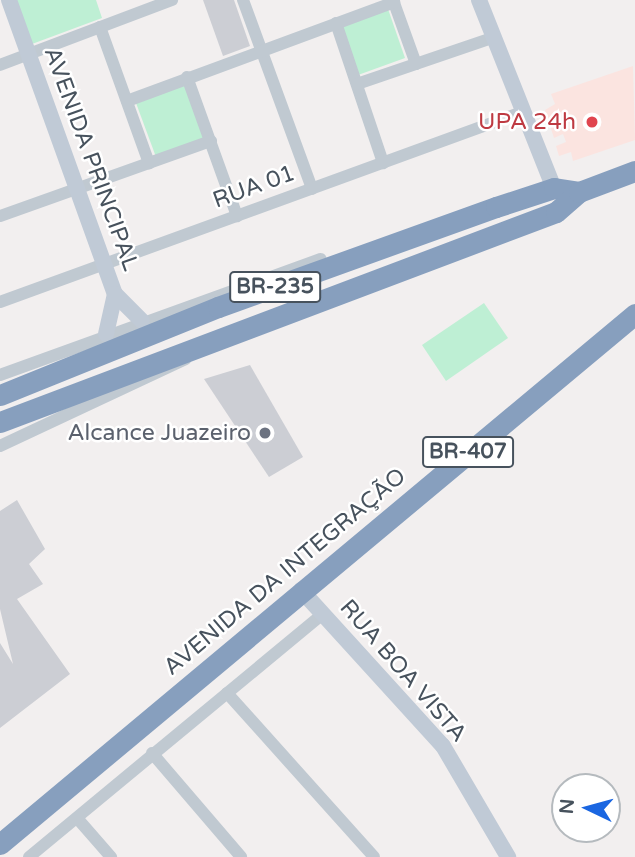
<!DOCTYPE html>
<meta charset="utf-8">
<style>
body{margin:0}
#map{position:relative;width:635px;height:857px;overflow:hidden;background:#f2efef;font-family:"Varela Round",sans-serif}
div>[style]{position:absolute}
.medical>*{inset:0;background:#fbe4e0}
.green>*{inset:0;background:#beefd4}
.building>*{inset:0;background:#ccced4}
.street>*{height:12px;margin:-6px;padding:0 6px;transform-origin:6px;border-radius:6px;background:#c0c9d1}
.secondary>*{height:16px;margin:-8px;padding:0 8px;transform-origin:8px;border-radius:8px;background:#c0cad6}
.highway>*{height:21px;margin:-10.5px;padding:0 10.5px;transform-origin:10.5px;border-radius:10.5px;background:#879fbe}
.dots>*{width:19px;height:19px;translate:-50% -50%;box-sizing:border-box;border:4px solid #fff;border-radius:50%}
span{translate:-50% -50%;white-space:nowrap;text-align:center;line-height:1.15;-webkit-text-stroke:5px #fff;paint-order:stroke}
.shield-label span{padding:2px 5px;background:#fff;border:2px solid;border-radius:5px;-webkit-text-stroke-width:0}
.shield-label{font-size:21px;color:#47525d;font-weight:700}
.health-label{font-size:23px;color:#be3a42}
.right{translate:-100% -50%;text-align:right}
.street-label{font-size:23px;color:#47525d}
.worship-label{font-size:23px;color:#5b616d}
.north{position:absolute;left:551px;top:773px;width:70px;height:70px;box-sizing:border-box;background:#fff;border:2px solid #b5babe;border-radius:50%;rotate:275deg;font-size:19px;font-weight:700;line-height:28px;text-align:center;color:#47525d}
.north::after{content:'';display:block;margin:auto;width:24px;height:32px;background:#1a66e1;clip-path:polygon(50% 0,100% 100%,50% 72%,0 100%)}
</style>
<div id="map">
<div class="medical">
<div style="clip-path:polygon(633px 66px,635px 140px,573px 161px,571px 152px,559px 156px,556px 146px,566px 142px,563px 134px,554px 138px,545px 110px,555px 104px,551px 94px)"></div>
</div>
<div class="green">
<div style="clip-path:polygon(16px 0,96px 0,102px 18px,32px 44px)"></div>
<div style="clip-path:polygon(388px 9px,405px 58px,358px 75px,341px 26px)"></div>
<div style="clip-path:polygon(188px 84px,207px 138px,156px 157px,136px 103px)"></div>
<div style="clip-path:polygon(484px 303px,508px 338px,446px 381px,422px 345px)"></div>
</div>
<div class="building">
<div style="clip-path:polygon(203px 0,234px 0,250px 46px,223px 56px)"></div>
<div style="clip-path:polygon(250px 365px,303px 457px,269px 477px,204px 379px)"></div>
<div style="clip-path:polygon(17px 500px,45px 549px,29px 564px,43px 584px,17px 599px,70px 674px,0 728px,0 643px,13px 664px,0 609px,0 511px)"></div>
</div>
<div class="street">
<div style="left:243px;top:0;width:201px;rotate:69.9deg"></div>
<div style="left:393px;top:0;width:68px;rotate:70.2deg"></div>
<div style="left:336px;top:23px;width:148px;rotate:71.4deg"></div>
<div style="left:100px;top:27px;width:145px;rotate:70.2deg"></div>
<div style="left:0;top:65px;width:184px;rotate:-20.7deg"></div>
<div style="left:187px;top:77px;width:148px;rotate:70.2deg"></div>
<div style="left:357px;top:84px;width:143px;rotate:-18.8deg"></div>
<div style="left:127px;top:101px;width:285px;rotate:-20.3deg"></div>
<div style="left:0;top:216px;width:224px;rotate:-19.6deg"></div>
<div style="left:0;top:302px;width:556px;rotate:-20deg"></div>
<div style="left:0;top:375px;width:341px;rotate:-19.9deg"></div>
<div style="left:0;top:446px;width:205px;rotate:-25.1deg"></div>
<div style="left:227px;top:693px;width:220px;rotate:48.1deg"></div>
<div style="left:152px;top:753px;width:137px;rotate:49.4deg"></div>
<div style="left:77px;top:818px;width:52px;rotate:48.9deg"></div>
<div style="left:29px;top:857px;width:381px;rotate:-39.6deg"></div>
</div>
<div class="secondary">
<div style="left:9px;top:0;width:313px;rotate:70.2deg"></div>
<div style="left:115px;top:294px;width:41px;rotate:102.7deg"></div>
<div style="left:479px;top:0;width:202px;rotate:68.3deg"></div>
<div style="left:115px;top:294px;width:38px;rotate:45deg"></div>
<div style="left:301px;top:590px;width:211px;rotate:47.7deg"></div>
<div style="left:443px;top:746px;width:129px;rotate:59.6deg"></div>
</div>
<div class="highway">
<div style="left:0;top:395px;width:235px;rotate:-22deg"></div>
<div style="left:218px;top:307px;width:295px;rotate:-19.8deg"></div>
<div style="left:496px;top:207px;width:61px;rotate:-18.1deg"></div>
<div style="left:554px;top:188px;width:25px;rotate:9deg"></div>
<div style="left:0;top:422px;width:594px;rotate:-20.69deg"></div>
<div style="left:556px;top:212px;width:30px;rotate:-41deg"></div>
<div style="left:579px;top:192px;width:60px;rotate:-20.6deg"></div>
<div style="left:0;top:844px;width:827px;rotate:-39.85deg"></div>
</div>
<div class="dots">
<div style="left:592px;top:122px;background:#e0444e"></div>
<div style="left:265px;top:433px;background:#6b7280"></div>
</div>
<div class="shield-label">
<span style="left:275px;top:287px">BR-235</span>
<span style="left:468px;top:452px">BR-407</span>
</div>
<div class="health-label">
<span class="right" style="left:576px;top:122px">UPA 24h</span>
</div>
<div class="street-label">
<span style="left:91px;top:159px;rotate:70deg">AVENIDA PRINCIPAL</span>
<span style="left:254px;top:187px;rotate:-20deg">RUA 01</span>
<span style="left:285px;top:572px;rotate:-40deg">AVENIDA DA INTEGRAÇÃO</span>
<span style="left:403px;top:671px;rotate:49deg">RUA BOA VISTA</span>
</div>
<div class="worship-label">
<span class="right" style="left:251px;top:433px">Alcance Juazeiro</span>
</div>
<div class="north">N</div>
</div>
